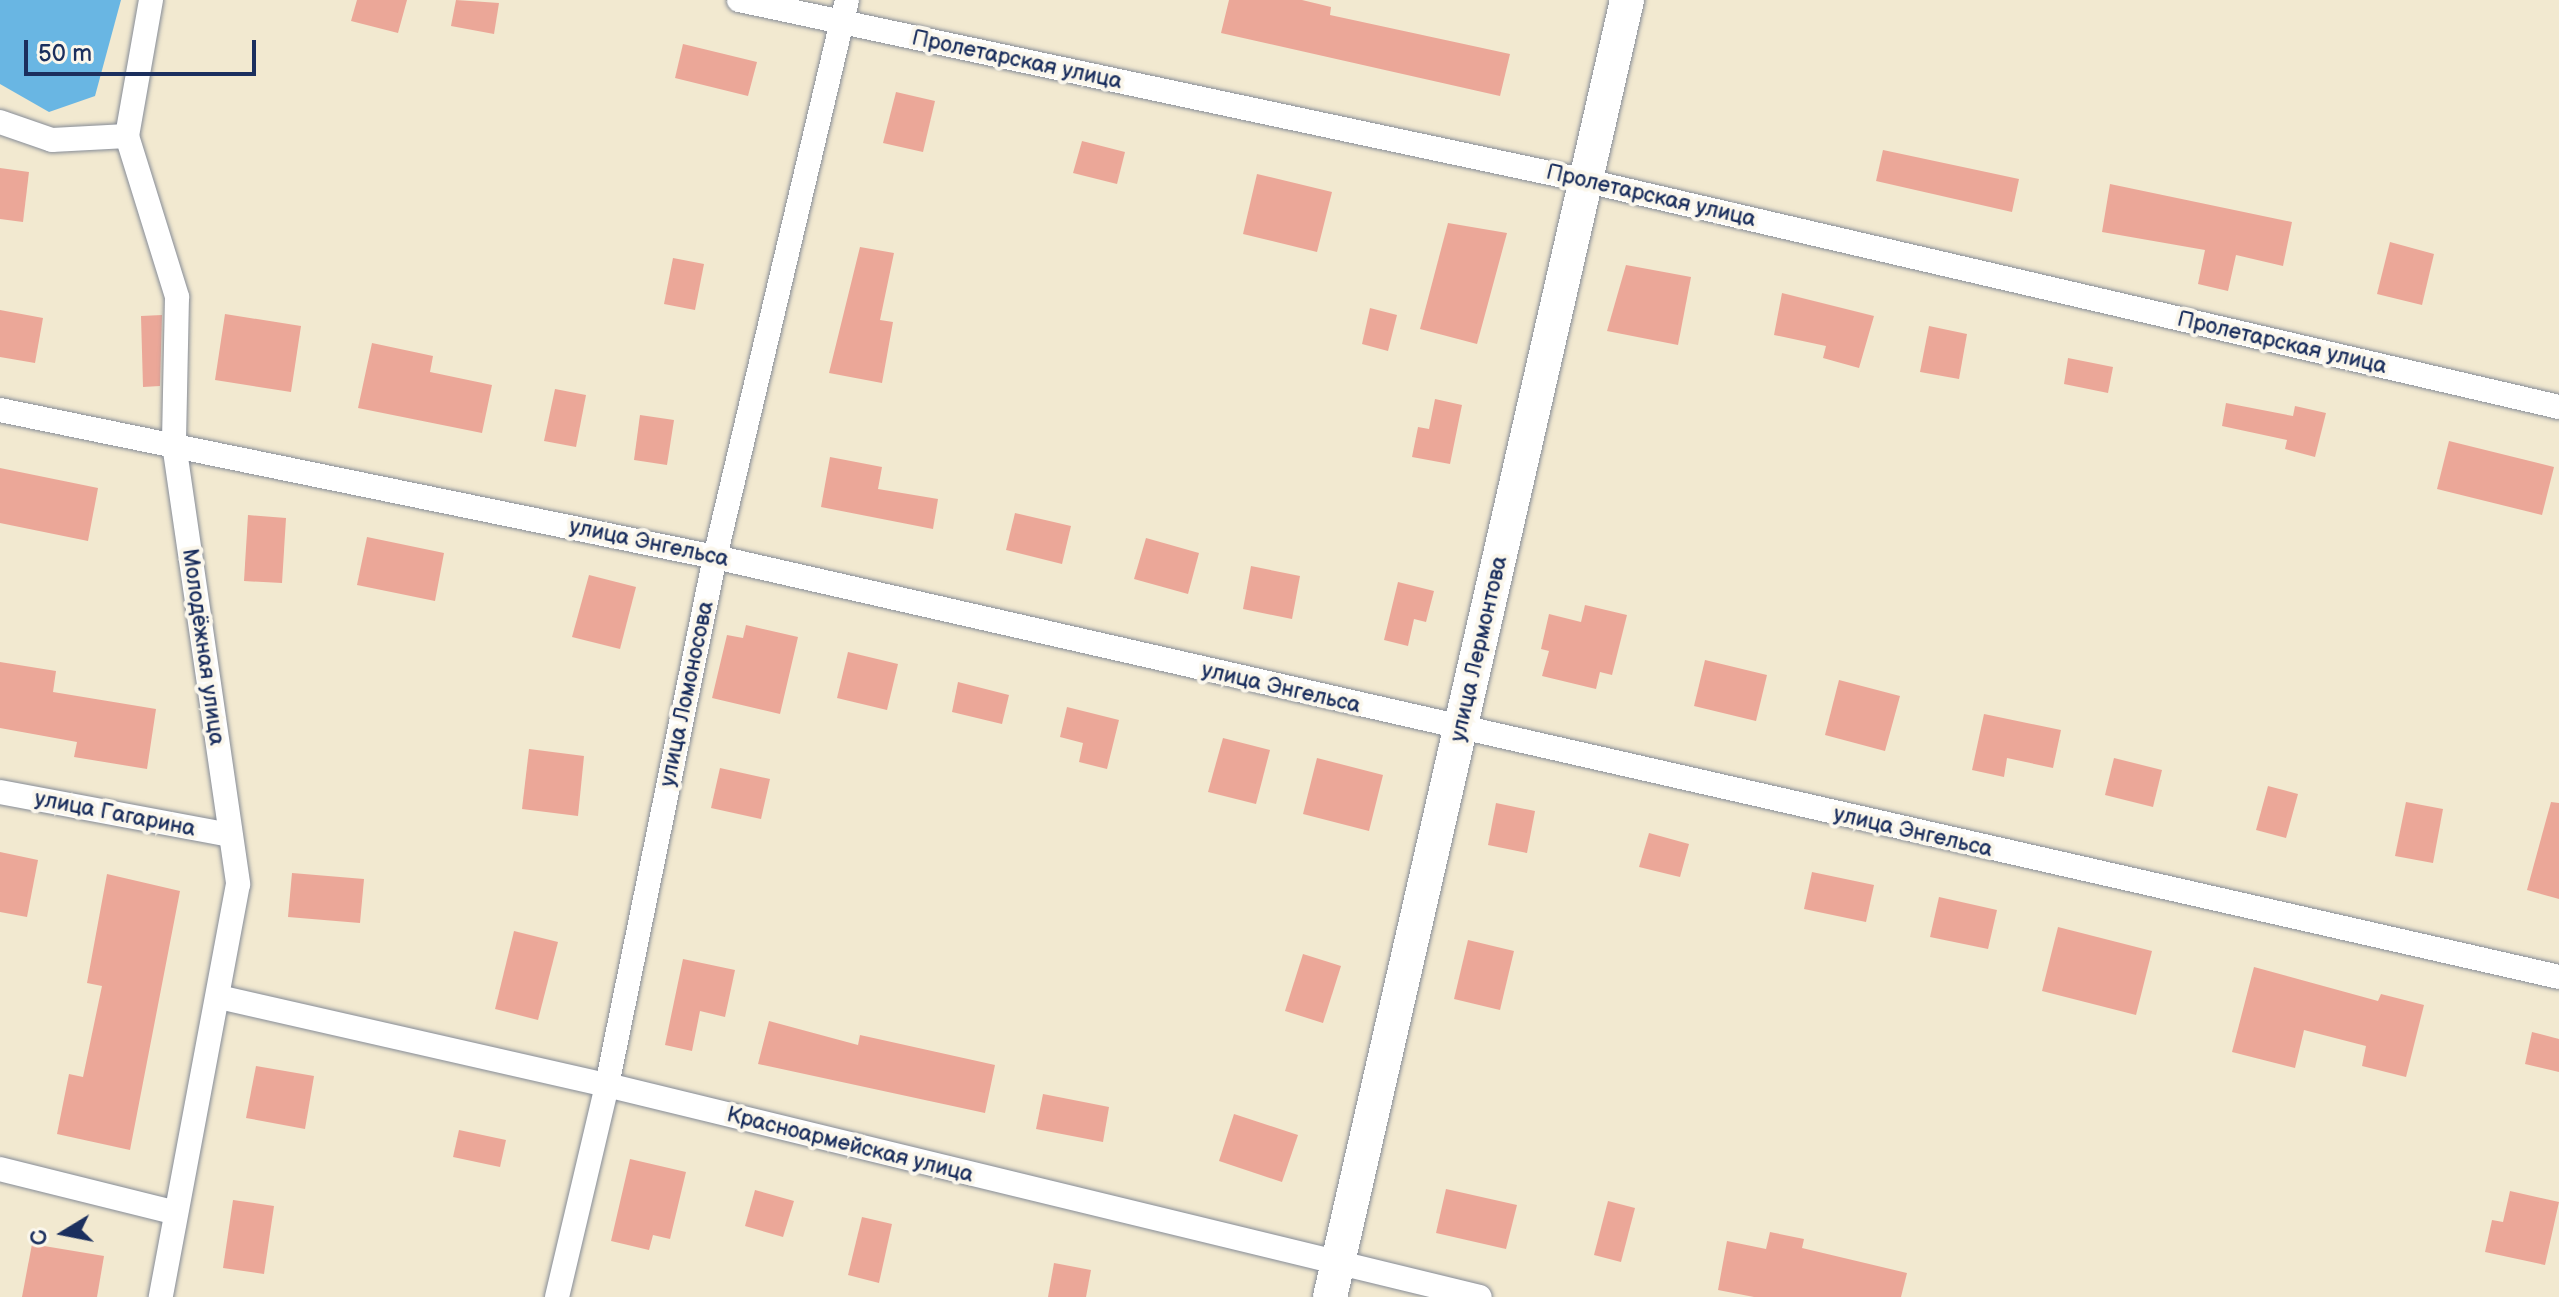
<!DOCTYPE html>
<meta charset="utf-8">
<style>
body{margin:0}
#map{position:relative;width:2559px;height:1297px;overflow:hidden;background:#f2e9d0;font-family:"Balsamiq Sans",sans-serif}
div>[style]{position:absolute}
.water>*{inset:0;background:#69b6e3}
.building>*{inset:0;background:#eba798}
.roads{filter:drop-shadow(0 0 2px #868c97) drop-shadow(0 0 2px #868c97)}
.street>*{height:24px;margin:-12px;padding:0 12px;transform-origin:12px;border-radius:12px;background:#fff}
.secondary>*{height:34px;margin:-17px;padding:0 17px;transform-origin:17px;border-radius:17px;background:#fff}
span{translate:-50% -50%;white-space:nowrap;text-align:center;line-height:1.15;-webkit-text-stroke:8px #fbf7ec;paint-order:stroke}
.street-label{font-size:22px;color:#1b2f5e}
.north{position:absolute;left:24px;top:1193px;width:80px;height:80px;-webkit-text-stroke:6px #fbf7ec;paint-order:stroke;rotate:260deg;font-size:22px;font-weight:700;line-height:32px;text-align:center;color:#1b2f5e}
.north::after{content:'';display:block;margin:auto;width:28px;height:36px;background:#1b2f5e;clip-path:polygon(50% 0,100% 100%,50% 72%,0 100%)}
.scale{position:absolute;left:24px;top:40px;width:232px;height:36px;box-sizing:border-box;border:4px solid #1b2f5e;border-top:0;padding-left:10px;font-size:24px;line-height:28px;white-space:nowrap;color:#1b2f5e;-webkit-text-stroke:6px #fbf7ec;paint-order:stroke}
</style>
<div id="map">
<div class="water">
<div style="clip-path:polygon(0 0,121px 0,95px 96px,49px 112px,0 84px)"></div>
</div>
<div class="building">
<div style="clip-path:polygon(357px 0,407px 0,398px 33px,351px 21px)"></div>
<div style="clip-path:polygon(456px 0,499px 3px,494px 34px,451px 26px)"></div>
<div style="clip-path:polygon(1229px 0,1302px 0,1331px 7px,1330px 15px,1510px 54px,1500px 96px,1221px 33px)"></div>
<div style="clip-path:polygon(683px 44px,757px 62px,748px 96px,675px 78px)"></div>
<div style="clip-path:polygon(896px 92px,935px 101px,923px 152px,883px 143px)"></div>
<div style="clip-path:polygon(1082px 141px,1125px 152px,1117px 184px,1073px 173px)"></div>
<div style="clip-path:polygon(1883px 150px,2019px 179px,2012px 212px,1876px 181px)"></div>
<div style="clip-path:polygon(0 168px,29px 172px,23px 222px,0 219px)"></div>
<div style="clip-path:polygon(1257px 174px,1332px 192px,1317px 252px,1243px 234px)"></div>
<div style="clip-path:polygon(2110px 184px,2292px 222px,2283px 266px,2236px 255px,2228px 291px,2198px 284px,2205px 250px,2102px 232px)"></div>
<div style="clip-path:polygon(1448px 223px,1507px 233px,1477px 344px,1420px 329px)"></div>
<div style="clip-path:polygon(2390px 242px,2434px 254px,2422px 305px,2377px 294px)"></div>
<div style="clip-path:polygon(860px 247px,894px 253px,880px 320px,893px 322px,882px 383px,829px 373px)"></div>
<div style="clip-path:polygon(673px 258px,704px 264px,695px 310px,664px 304px)"></div>
<div style="clip-path:polygon(1626px 265px,1691px 277px,1678px 345px,1607px 331px)"></div>
<div style="clip-path:polygon(1782px 293px,1874px 316px,1859px 368px,1823px 358px,1826px 346px,1774px 335px)"></div>
<div style="clip-path:polygon(1370px 308px,1397px 315px,1388px 351px,1362px 344px)"></div>
<div style="clip-path:polygon(0 310px,43px 318px,35px 363px,0 357px)"></div>
<div style="clip-path:polygon(225px 314px,301px 326px,291px 392px,215px 380px)"></div>
<div style="clip-path:polygon(162px 315px,160px 386px,143px 387px,141px 316px)"></div>
<div style="clip-path:polygon(1929px 326px,1967px 334px,1959px 379px,1920px 372px)"></div>
<div style="clip-path:polygon(372px 343px,433px 356px,430px 372px,492px 385px,482px 433px,358px 408px)"></div>
<div style="clip-path:polygon(2068px 358px,2113px 367px,2108px 393px,2064px 384px)"></div>
<div style="clip-path:polygon(555px 389px,586px 395px,576px 447px,544px 441px)"></div>
<div style="clip-path:polygon(1435px 399px,1462px 405px,1450px 464px,1412px 457px,1418px 427px,1429px 429px)"></div>
<div style="clip-path:polygon(2226px 403px,2293px 416px,2295px 406px,2326px 413px,2315px 457px,2285px 449px,2287px 440px,2222px 426px)"></div>
<div style="clip-path:polygon(640px 415px,674px 420px,667px 465px,634px 460px)"></div>
<div style="clip-path:polygon(2449px 441px,2554px 467px,2542px 515px,2437px 489px)"></div>
<div style="clip-path:polygon(830px 457px,882px 467px,878px 489px,938px 499px,933px 529px,821px 507px)"></div>
<div style="clip-path:polygon(0 468px,98px 488px,88px 541px,0 523px)"></div>
<div style="clip-path:polygon(1015px 513px,1071px 526px,1062px 564px,1006px 550px)"></div>
<div style="clip-path:polygon(248px 515px,286px 518px,282px 583px,244px 581px)"></div>
<div style="clip-path:polygon(367px 537px,444px 553px,435px 601px,357px 585px)"></div>
<div style="clip-path:polygon(1146px 538px,1199px 553px,1188px 594px,1134px 579px)"></div>
<div style="clip-path:polygon(1251px 566px,1300px 576px,1292px 619px,1243px 609px)"></div>
<div style="clip-path:polygon(589px 575px,636px 587px,620px 649px,572px 637px)"></div>
<div style="clip-path:polygon(1398px 582px,1434px 591px,1426px 622px,1414px 619px,1408px 646px,1384px 640px)"></div>
<div style="clip-path:polygon(1585px 605px,1627px 615px,1612px 675px,1600px 672px,1596px 689px,1542px 676px,1549px 651px,1541px 649px,1549px 614px,1581px 622px)"></div>
<div style="clip-path:polygon(746px 625px,798px 637px,780px 714px,712px 698px,727px 635px,743px 638px)"></div>
<div style="clip-path:polygon(848px 652px,898px 664px,887px 710px,837px 698px)"></div>
<div style="clip-path:polygon(1705px 660px,1767px 675px,1756px 721px,1694px 706px)"></div>
<div style="clip-path:polygon(0 662px,56px 671px,53px 692px,156px 709px,147px 769px,74px 757px,77px 742px,0 728px)"></div>
<div style="clip-path:polygon(1839px 680px,1900px 696px,1885px 751px,1825px 735px)"></div>
<div style="clip-path:polygon(958px 682px,1009px 695px,1002px 724px,952px 712px)"></div>
<div style="clip-path:polygon(1067px 707px,1119px 720px,1107px 769px,1079px 762px,1083px 743px,1060px 737px)"></div>
<div style="clip-path:polygon(1984px 714px,2061px 730px,2053px 768px,2007px 758px,2004px 777px,1972px 770px)"></div>
<div style="clip-path:polygon(1223px 738px,1270px 750px,1256px 804px,1208px 792px)"></div>
<div style="clip-path:polygon(529px 749px,584px 756px,578px 816px,522px 809px)"></div>
<div style="clip-path:polygon(1317px 758px,1383px 775px,1369px 831px,1303px 814px)"></div>
<div style="clip-path:polygon(2114px 758px,2162px 770px,2153px 807px,2105px 795px)"></div>
<div style="clip-path:polygon(720px 768px,770px 779px,761px 819px,711px 808px)"></div>
<div style="clip-path:polygon(2268px 786px,2298px 794px,2286px 838px,2256px 830px)"></div>
<div style="clip-path:polygon(2406px 802px,2443px 809px,2433px 863px,2395px 856px)"></div>
<div style="clip-path:polygon(2551px 802px,2559px 803px,2559px 899px,2527px 890px)"></div>
<div style="clip-path:polygon(1496px 803px,1535px 811px,1527px 853px,1488px 845px)"></div>
<div style="clip-path:polygon(1649px 833px,1689px 844px,1680px 877px,1639px 867px)"></div>
<div style="clip-path:polygon(0 852px,38px 860px,27px 917px,0 912px)"></div>
<div style="clip-path:polygon(1812px 872px,1874px 885px,1866px 922px,1804px 909px)"></div>
<div style="clip-path:polygon(292px 873px,364px 879px,360px 923px,288px 917px)"></div>
<div style="clip-path:polygon(107px 874px,180px 891px,130px 1150px,57px 1134px,69px 1074px,83px 1077px,102px 986px,87px 983px)"></div>
<div style="clip-path:polygon(1939px 897px,1997px 910px,1988px 949px,1930px 937px)"></div>
<div style="clip-path:polygon(2058px 927px,2152px 951px,2136px 1015px,2042px 991px)"></div>
<div style="clip-path:polygon(514px 931px,558px 942px,538px 1020px,495px 1009px)"></div>
<div style="clip-path:polygon(1468px 940px,1514px 951px,1500px 1010px,1454px 999px)"></div>
<div style="clip-path:polygon(1303px 954px,1341px 966px,1323px 1023px,1285px 1011px)"></div>
<div style="clip-path:polygon(683px 959px,735px 970px,725px 1017px,700px 1011px,692px 1051px,665px 1045px)"></div>
<div style="clip-path:polygon(2254px 967px,2378px 1001px,2381px 994px,2424px 1005px,2406px 1077px,2362px 1066px,2366px 1046px,2304px 1030px,2295px 1068px,2232px 1052px)"></div>
<div style="clip-path:polygon(769px 1021px,858px 1045px,860px 1035px,995px 1065px,985px 1113px,758px 1064px)"></div>
<div style="clip-path:polygon(2532px 1032px,2559px 1039px,2559px 1072px,2525px 1064px)"></div>
<div style="clip-path:polygon(256px 1066px,314px 1076px,305px 1129px,246px 1118px)"></div>
<div style="clip-path:polygon(1043px 1094px,1109px 1107px,1103px 1142px,1036px 1129px)"></div>
<div style="clip-path:polygon(1234px 1114px,1298px 1135px,1282px 1182px,1219px 1161px)"></div>
<div style="clip-path:polygon(459px 1130px,506px 1140px,500px 1167px,453px 1157px)"></div>
<div style="clip-path:polygon(630px 1159px,686px 1172px,670px 1239px,653px 1235px,649px 1250px,611px 1241px)"></div>
<div style="clip-path:polygon(1446px 1189px,1517px 1205px,1506px 1249px,1436px 1233px)"></div>
<div style="clip-path:polygon(755px 1190px,794px 1201px,783px 1237px,745px 1226px)"></div>
<div style="clip-path:polygon(2510px 1191px,2559px 1202px,2545px 1265px,2485px 1252px,2492px 1220px,2503px 1222px)"></div>
<div style="clip-path:polygon(233px 1200px,274px 1206px,264px 1274px,223px 1268px)"></div>
<div style="clip-path:polygon(1608px 1201px,1635px 1208px,1621px 1262px,1594px 1255px)"></div>
<div style="clip-path:polygon(862px 1217px,892px 1224px,879px 1283px,848px 1275px)"></div>
<div style="clip-path:polygon(1770px 1232px,1804px 1239px,1802px 1248px,1907px 1273px,1901px 1297px,1754px 1297px,1718px 1290px,1727px 1241px,1766px 1249px)"></div>
<div style="clip-path:polygon(32px 1244px,104px 1256px,97px 1297px,22px 1297px)"></div>
<div style="clip-path:polygon(1054px 1263px,1091px 1270px,1086px 1297px,1048px 1297px)"></div>
</div>
<div class="roads">
<div class="street">
<div style="left:151px;top:0;width:138px;rotate:100deg"></div>
<div style="left:127px;top:136px;width:169px;rotate:72.7deg"></div>
<div style="left:177px;top:297px;width:147px;rotate:91.2deg"></div>
<div style="left:174px;top:444px;width:445px;rotate:81.7deg"></div>
<div style="left:238px;top:884px;width:420px;rotate:100.6deg"></div>
<div style="left:739px;top:0;width:867px;rotate:12.05deg"></div>
<div style="left:1587px;top:181px;width:998px;rotate:13.09deg"></div>
<div style="left:0;top:122px;width:55px;rotate:19.1deg"></div>
<div style="left:52px;top:140px;width:75px;rotate:-3.1deg"></div>
<div style="left:0;top:410px;width:730px;rotate:11.62deg"></div>
<div style="left:715px;top:557px;width:1891px;rotate:12.83deg"></div>
<div style="left:0;top:792px;width:233px;rotate:10.6deg"></div>
<div style="left:219px;top:997px;width:398px;rotate:12.8deg"></div>
<div style="left:607px;top:1085px;width:898px;rotate:13.65deg"></div>
<div style="left:0;top:1169px;width:181px;rotate:14deg"></div>
<div style="left:557px;top:1297px;width:218px;rotate:-76.7deg"></div>
<div style="left:607px;top:1085px;width:539px;rotate:-78.44deg"></div>
<div style="left:715px;top:557px;width:572px;rotate:-76.67deg"></div>
</div>
<div class="secondary">
<div style="left:1330px;top:1297px;width:1331px;rotate:-77.1deg"></div>
</div>
</div>
<div class="street-label">
<span style="left:1017px;top:60px;rotate:12deg">Пролетарская улица</span>
<span style="left:1651px;top:196px;rotate:13deg">Пролетарская улица</span>
<span style="left:2282px;top:343px;rotate:13deg">Пролетарская улица</span>
<span style="left:649px;top:543px;rotate:12deg">улица Энгельса</span>
<span style="left:203px;top:647px;rotate:82deg">Молодёжная улица</span>
<span style="left:1479px;top:649px;rotate:-77deg">улица Лермонтова</span>
<span style="left:1281px;top:688px;rotate:13deg">улица Энгельса</span>
<span style="left:687px;top:694px;rotate:-78deg">улица Ломоносова</span>
<span style="left:115px;top:814px;rotate:11deg">улица Гагарина</span>
<span style="left:1913px;top:832px;rotate:13deg">улица Энгельса</span>
<span style="left:850px;top:1145px;rotate:14deg">Красноармейская улица</span>
</div>
<div class="north">С</div>
<div class="scale">50 m</div>
</div>
